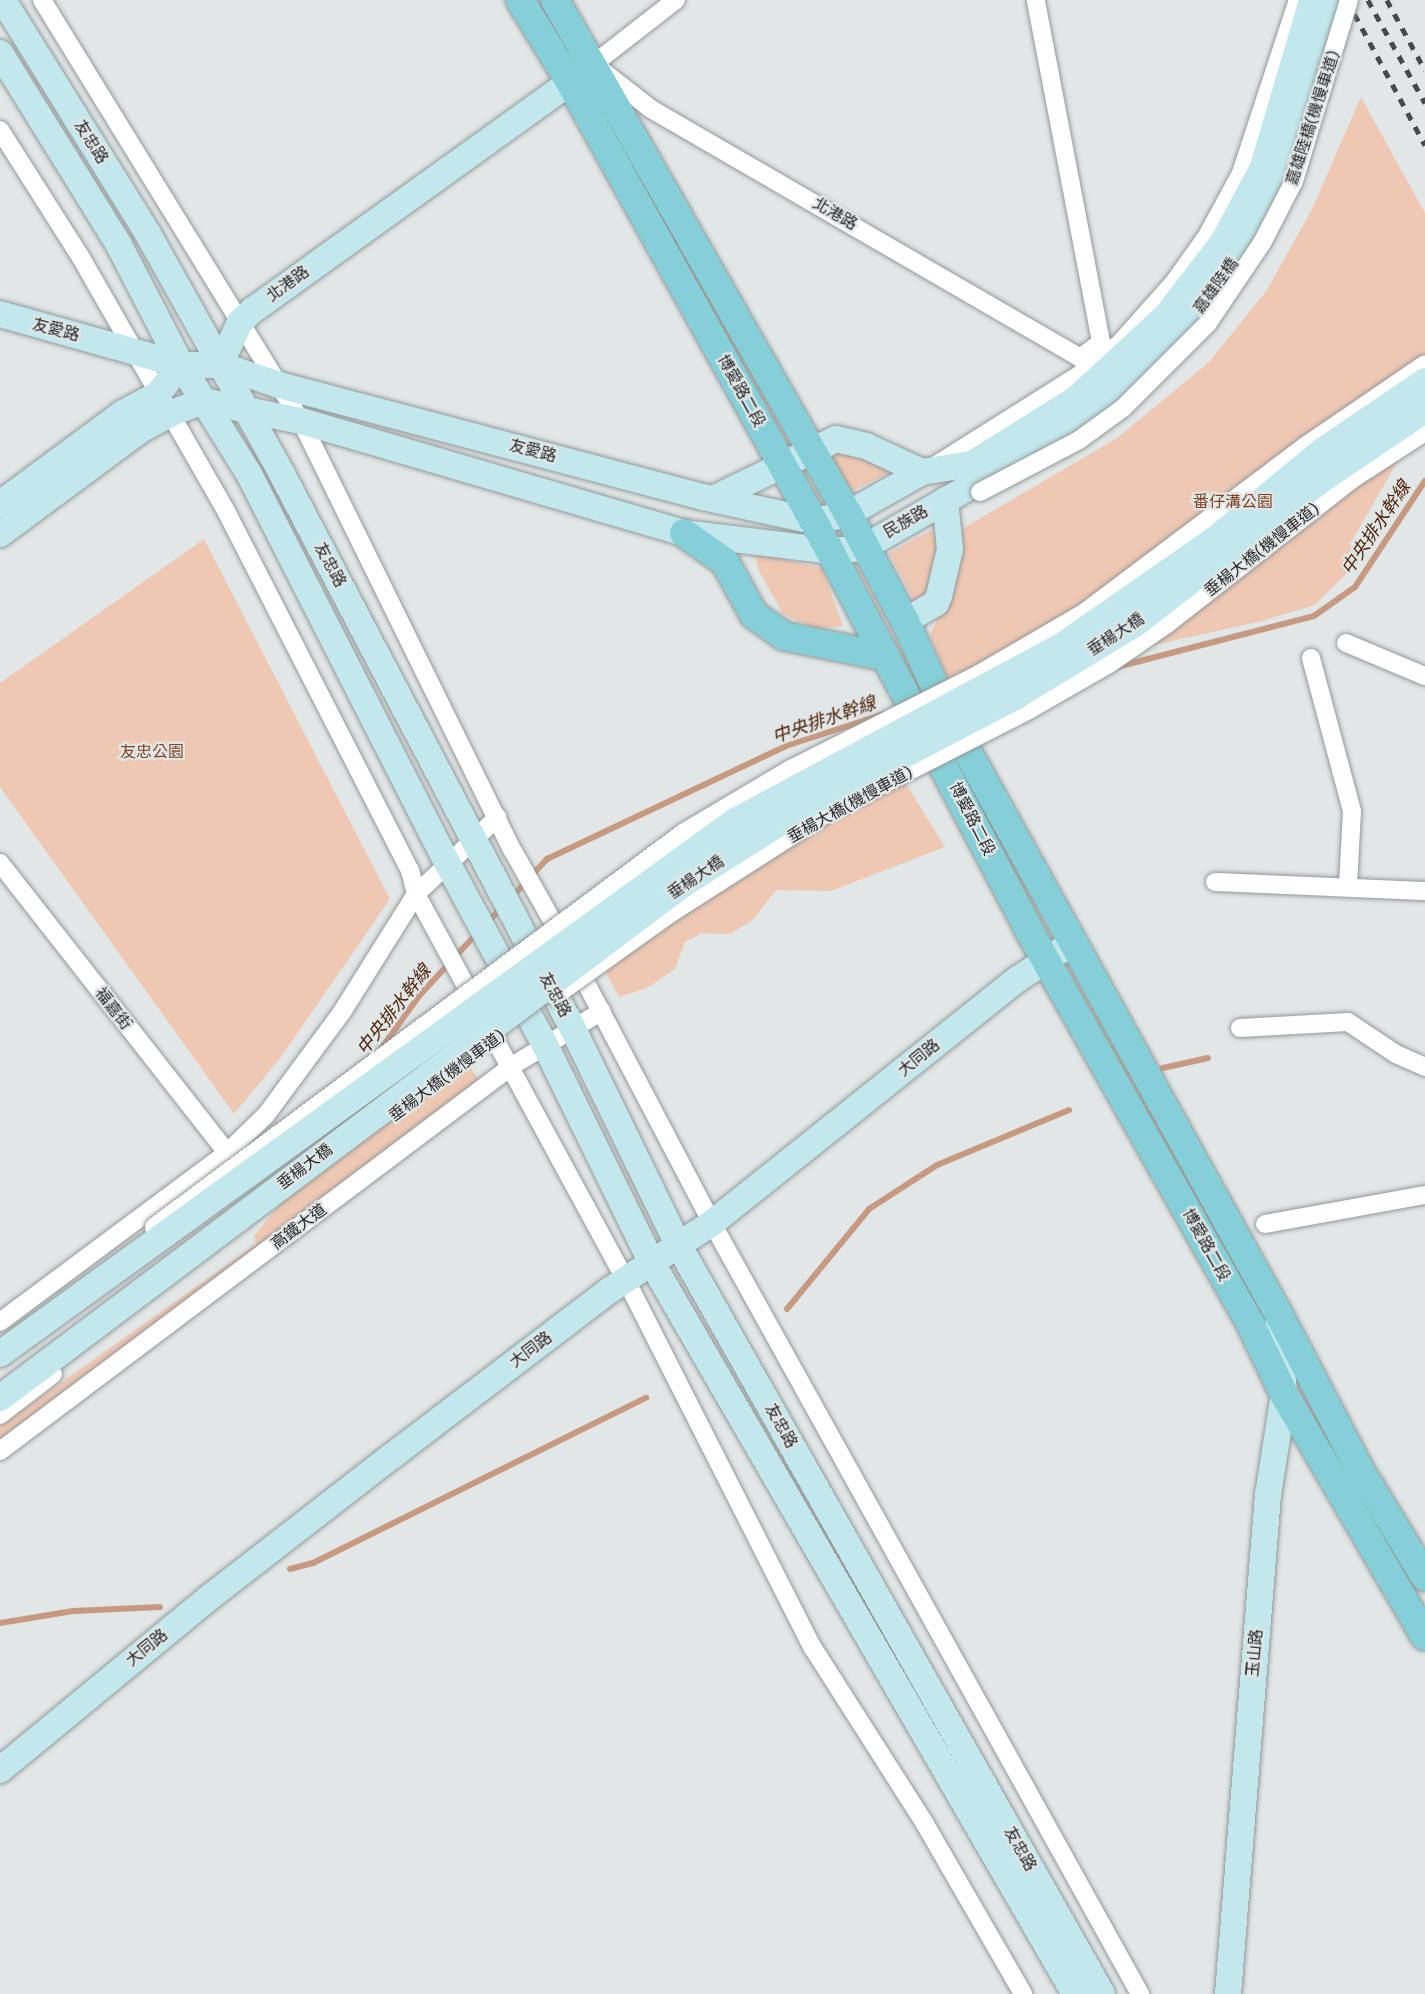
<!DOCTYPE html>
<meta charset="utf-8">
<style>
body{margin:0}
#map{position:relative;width:1425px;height:1994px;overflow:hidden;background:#e1e6e7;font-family:"DM Sans","Noto Sans TC",sans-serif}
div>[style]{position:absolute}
.green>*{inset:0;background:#efc8b4}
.stream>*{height:6px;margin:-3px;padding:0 3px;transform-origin:3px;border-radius:3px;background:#c79981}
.roads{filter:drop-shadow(0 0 2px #939898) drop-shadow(0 0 2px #939898)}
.street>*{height:18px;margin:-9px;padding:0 9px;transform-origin:9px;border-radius:9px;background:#fff}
.secondary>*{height:26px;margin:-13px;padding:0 13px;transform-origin:13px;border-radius:13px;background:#c2e7ec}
.primary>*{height:28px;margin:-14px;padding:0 14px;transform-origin:14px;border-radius:14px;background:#85d0d8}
.rail>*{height:4.5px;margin-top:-2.25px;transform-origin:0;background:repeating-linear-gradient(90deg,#474a4a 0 8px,transparent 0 16px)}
.bridges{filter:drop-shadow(0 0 2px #939898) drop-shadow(0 0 2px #939898)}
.street-bridge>*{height:18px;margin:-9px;padding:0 9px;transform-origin:9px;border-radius:9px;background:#fff}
.secondary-bridge>*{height:26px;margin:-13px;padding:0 13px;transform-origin:13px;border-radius:13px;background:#c2e7ec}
span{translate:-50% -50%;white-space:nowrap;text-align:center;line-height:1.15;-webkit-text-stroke:4.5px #e1e6e7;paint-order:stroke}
.street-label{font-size:16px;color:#272929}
.park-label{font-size:16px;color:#804422}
.water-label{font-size:18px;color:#4d2206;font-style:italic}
</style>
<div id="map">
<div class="green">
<div style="clip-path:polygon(1361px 97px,1425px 213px,1425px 414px,1350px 544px,1360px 560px,1315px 605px,1262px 621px,1090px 659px,949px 681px,930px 635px,959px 572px,962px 529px,1117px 438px,1208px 363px,1267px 290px,1312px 209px)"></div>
<div style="clip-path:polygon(844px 450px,892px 471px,850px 492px,828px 456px)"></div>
<div style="clip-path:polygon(931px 530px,940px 547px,929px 590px,915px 603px,889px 553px)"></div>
<div style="clip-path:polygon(204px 539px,390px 899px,281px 1057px,234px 1114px,0 787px,0 683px)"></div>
<div style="clip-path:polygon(754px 553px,822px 568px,843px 626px,816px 629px,783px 614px,759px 571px)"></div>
<div style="clip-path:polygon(897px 769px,945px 847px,831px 891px,776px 890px,753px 920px,730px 934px,702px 933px,685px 942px,675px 969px,647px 988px,619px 997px,572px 910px)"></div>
<div style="clip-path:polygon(435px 1012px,480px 1082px,0 1442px,0 1426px,256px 1244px,254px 1236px)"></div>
</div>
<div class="stream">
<div style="left:1117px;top:667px;width:203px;rotate:-14.5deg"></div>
<div style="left:1314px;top:616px;width:50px;rotate:-35.3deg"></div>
<div style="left:1355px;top:587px;width:127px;rotate:-56.6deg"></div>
<div style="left:512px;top:897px;width:52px;rotate:-47.4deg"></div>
<div style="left:547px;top:859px;width:264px;rotate:-25.3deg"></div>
<div style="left:786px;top:746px;width:103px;rotate:-18.1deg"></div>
<div style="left:487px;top:923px;width:23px;rotate:-47deg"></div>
<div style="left:381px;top:1049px;width:65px;rotate:-54.4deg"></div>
<div style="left:419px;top:996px;width:87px;rotate:-47.3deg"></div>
<div style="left:1163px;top:1068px;width:46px;rotate:-12.5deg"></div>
<div style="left:787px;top:1309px;width:129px;rotate:-50.6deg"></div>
<div style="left:869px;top:1209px;width:81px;rotate:-32.9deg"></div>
<div style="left:937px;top:1165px;width:143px;rotate:-22.6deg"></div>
<div style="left:290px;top:1569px;width:24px;rotate:-15deg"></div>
<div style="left:313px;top:1563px;width:372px;rotate:-26.4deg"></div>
<div style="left:0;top:1623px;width:74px;rotate:-9.3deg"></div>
<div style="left:73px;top:1611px;width:87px;rotate:-2.6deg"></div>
</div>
<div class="roads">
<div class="street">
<div style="left:42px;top:0;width:494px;rotate:58.4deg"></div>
<div style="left:301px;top:421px;width:479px;rotate:63.8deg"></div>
<div style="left:513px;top:851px;width:102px;rotate:60.7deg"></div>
<div style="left:600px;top:69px;width:65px;rotate:38.1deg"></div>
<div style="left:651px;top:109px;width:496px;rotate:30.1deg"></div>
<div style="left:1080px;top:358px;width:26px;rotate:-37deg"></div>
<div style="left:1101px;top:342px;width:348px;rotate:-100.8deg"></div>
<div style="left:586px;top:70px;width:114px;rotate:-37.9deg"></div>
<div style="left:0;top:130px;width:149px;rotate:57.6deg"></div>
<div style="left:80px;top:256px;width:296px;rotate:60.2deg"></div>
<div style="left:227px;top:513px;width:401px;rotate:62.9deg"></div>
<div style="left:410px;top:870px;width:25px;rotate:76deg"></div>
<div style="left:416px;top:894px;width:439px;rotate:61.5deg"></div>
<div style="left:626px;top:1280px;width:413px;rotate:63.1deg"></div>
<div style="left:813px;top:1648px;width:209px;rotate:57.5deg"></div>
<div style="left:925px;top:1824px;width:196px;rotate:60deg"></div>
<div style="left:936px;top:465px;width:173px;rotate:-32.2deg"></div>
<div style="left:1082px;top:373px;width:48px;rotate:-38.3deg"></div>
<div style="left:1120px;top:343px;width:83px;rotate:-48.4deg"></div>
<div style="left:1175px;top:281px;width:55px;rotate:-54.6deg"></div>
<div style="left:1207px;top:236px;width:72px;rotate:-61.6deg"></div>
<div style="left:1241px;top:173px;width:182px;rotate:-71.8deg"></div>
<div style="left:1346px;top:643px;width:86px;rotate:22.7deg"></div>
<div style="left:1311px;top:658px;width:158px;rotate:75deg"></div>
<div style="left:1352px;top:811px;width:75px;rotate:93.1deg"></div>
<div style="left:0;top:863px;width:368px;rotate:51.9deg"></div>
<div style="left:1215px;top:882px;width:210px;rotate:2.5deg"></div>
<div style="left:576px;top:964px;width:293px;rotate:62.3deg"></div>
<div style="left:712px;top:1223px;width:882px;rotate:60.96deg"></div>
<div style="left:1240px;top:1028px;width:108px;rotate:-3.2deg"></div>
<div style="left:1348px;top:1022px;width:58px;rotate:33.7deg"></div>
<div style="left:1396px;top:1054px;width:32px;rotate:24deg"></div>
<div style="left:1265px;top:1224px;width:163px;rotate:-10.3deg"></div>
<div style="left:0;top:1322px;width:283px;rotate:-36.7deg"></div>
<div style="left:227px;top:1153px;width:54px;rotate:-44.3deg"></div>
<div style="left:266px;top:1115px;width:128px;rotate:-53.6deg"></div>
<div style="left:342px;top:1012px;width:139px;rotate:-57.9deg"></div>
<div style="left:416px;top:894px;width:112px;rotate:-43.2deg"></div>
<div style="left:0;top:1451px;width:641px;rotate:-36.94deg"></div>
<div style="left:512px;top:1066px;width:105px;rotate:-31.4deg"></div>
</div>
<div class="secondary">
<div style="left:3px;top:0;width:275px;rotate:58.2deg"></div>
<div style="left:148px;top:234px;width:277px;rotate:60.8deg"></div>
<div style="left:283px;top:476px;width:622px;rotate:62.32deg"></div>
<div style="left:572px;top:1027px;width:244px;rotate:64deg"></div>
<div style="left:679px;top:1246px;width:859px;rotate:60.51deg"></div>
<div style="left:0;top:53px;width:226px;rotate:58.2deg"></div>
<div style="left:119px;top:245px;width:135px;rotate:62.7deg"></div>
<div style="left:181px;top:365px;width:128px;rotate:58deg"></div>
<div style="left:249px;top:474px;width:438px;rotate:63deg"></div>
<div style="left:448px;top:864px;width:205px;rotate:61.8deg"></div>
<div style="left:545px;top:1045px;width:245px;rotate:63.9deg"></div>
<div style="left:653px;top:1265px;width:842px;rotate:59.93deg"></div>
<div style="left:0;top:314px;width:188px;rotate:15.7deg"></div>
<div style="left:181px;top:365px;width:39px"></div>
<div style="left:220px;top:365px;width:62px;rotate:18.7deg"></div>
<div style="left:279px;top:385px;width:439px;rotate:14.8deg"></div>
<div style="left:703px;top:497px;width:113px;rotate:12.3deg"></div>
<div style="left:813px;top:521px;width:36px;rotate:-11deg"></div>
<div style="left:848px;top:514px;width:85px;rotate:-29.6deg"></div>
<div style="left:922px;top:472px;width:51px;rotate:-9.1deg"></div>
<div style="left:972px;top:464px;width:123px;rotate:-32deg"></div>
<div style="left:1076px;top:399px;width:124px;rotate:-42.7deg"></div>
<div style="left:1167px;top:315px;width:92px;rotate:-52.5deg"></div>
<div style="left:1223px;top:242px;width:85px;rotate:-61.9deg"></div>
<div style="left:1263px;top:167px;width:174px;rotate:-73.6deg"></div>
<div style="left:220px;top:365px;width:47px;rotate:-65.1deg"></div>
<div style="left:240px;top:322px;width:18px;rotate:-43deg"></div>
<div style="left:253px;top:310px;width:390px;rotate:-35.7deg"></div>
<div style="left:713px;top:499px;width:137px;rotate:-26deg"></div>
<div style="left:836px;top:439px;width:31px;rotate:13deg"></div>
<div style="left:866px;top:446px;width:62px;rotate:24.9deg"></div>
<div style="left:0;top:504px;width:153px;rotate:-36.5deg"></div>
<div style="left:123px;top:413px;width:40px;rotate:-28deg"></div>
<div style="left:158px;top:394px;width:37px;rotate:-52deg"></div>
<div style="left:0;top:534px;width:173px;rotate:-36.5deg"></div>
<div style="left:139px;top:431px;width:37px;rotate:-29deg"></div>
<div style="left:171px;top:413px;width:35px;rotate:-20deg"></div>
<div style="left:204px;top:401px;width:99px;rotate:11.7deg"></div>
<div style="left:301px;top:421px;width:399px;rotate:16.3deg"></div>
<div style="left:684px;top:533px;width:147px;rotate:7deg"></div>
<div style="left:830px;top:551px;width:33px;rotate:-5deg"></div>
<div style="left:863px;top:548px;width:247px;rotate:-29.9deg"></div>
<div style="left:1077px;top:425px;width:61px;rotate:-37.1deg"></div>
<div style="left:1126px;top:388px;width:76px;rotate:-45.5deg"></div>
<div style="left:1179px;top:334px;width:102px;rotate:-53.4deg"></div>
<div style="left:1240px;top:252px;width:72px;rotate:-62deg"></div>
<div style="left:1274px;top:188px;width:197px;rotate:-72.3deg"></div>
<div style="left:905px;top:621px;width:36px;rotate:-30deg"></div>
<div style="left:936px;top:603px;width:8px;rotate:-67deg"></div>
<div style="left:939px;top:596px;width:48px;rotate:-76.8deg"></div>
<div style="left:950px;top:549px;width:49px;rotate:-95.8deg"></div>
<div style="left:0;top:1770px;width:272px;rotate:-39.5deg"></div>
<div style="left:210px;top:1597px;width:230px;rotate:-37.8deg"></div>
<div style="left:392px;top:1456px;width:274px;rotate:-37.3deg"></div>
<div style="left:610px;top:1290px;width:122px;rotate:-33.3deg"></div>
<div style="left:712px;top:1223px;width:391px;rotate:-38.6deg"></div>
<div style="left:1018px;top:979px;width:65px;rotate:-33.7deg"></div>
<div style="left:1228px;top:1994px;width:501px;rotate:-85.42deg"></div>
<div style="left:1268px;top:1495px;width:102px;rotate:-81deg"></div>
<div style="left:1284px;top:1394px;width:81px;rotate:-94.2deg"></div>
</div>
<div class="primary">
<div style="left:520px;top:0;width:96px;rotate:58.6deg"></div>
<div style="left:570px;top:82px;width:536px;rotate:61deg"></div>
<div style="left:830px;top:551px;width:424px;rotate:62.3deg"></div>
<div style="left:1027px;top:927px;width:459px;rotate:60.6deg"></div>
<div style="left:1252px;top:1327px;width:74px;rotate:64.5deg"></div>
<div style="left:1284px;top:1394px;width:280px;rotate:59.8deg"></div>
<div style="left:555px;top:0;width:592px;rotate:60.32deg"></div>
<div style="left:848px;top:514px;width:121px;rotate:62deg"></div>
<div style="left:905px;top:621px;width:111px;rotate:65.5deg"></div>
<div style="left:951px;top:722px;width:675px;rotate:61.04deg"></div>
<div style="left:1278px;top:1313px;width:177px;rotate:62.4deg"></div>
<div style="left:1360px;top:1470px;width:125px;rotate:58.7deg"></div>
<div style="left:684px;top:533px;width:50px;rotate:35.3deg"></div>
<div style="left:725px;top:562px;width:60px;rotate:61.3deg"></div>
<div style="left:754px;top:615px;width:37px;rotate:35deg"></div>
<div style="left:784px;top:636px;width:100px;rotate:11.5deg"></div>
</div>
</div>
<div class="rail">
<div style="left:1347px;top:0;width:165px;rotate:61.7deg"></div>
<div style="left:1368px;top:0;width:118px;rotate:61deg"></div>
<div style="left:1387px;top:0;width:80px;rotate:61.5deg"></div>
</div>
<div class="bridges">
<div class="street-bridge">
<div style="left:980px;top:492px;width:112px;rotate:-27.7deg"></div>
<div style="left:1079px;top:440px;width:54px;rotate:-36deg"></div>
<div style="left:1123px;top:408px;width:120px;rotate:-45deg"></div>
<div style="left:1208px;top:323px;width:97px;rotate:-56deg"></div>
<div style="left:1262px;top:243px;width:70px;rotate:-62.7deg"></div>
<div style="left:1294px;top:181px;width:189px;rotate:-73.1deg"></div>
<div style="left:555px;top:996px;width:139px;rotate:-35.6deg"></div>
<div style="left:668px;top:915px;width:191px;rotate:-32.6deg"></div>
<div style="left:829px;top:812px;width:225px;rotate:-27deg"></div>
<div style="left:1029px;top:710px;width:92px;rotate:-29.9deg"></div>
<div style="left:1109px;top:664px;width:70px;rotate:-34.6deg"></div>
<div style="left:1167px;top:624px;width:234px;rotate:-38deg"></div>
<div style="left:1351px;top:480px;width:88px;rotate:-33deg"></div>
<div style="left:154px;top:1227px;width:660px;rotate:-36.68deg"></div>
<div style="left:683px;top:833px;width:126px;rotate:-30.7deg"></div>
<div style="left:791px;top:769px;width:211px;rotate:-26.8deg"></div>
<div style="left:979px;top:674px;width:123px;rotate:-30.3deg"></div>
<div style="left:1085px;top:612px;width:276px;rotate:-37deg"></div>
<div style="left:1305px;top:446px;width:145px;rotate:-34.3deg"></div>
<div style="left:0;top:1415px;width:67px;rotate:-37.7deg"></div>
</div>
<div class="secondary-bridge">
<div style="left:0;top:1354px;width:908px;rotate:-35.95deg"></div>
<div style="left:735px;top:821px;width:369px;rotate:-28.2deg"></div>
<div style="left:1060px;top:647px;width:188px;rotate:-34.8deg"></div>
<div style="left:1214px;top:540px;width:140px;rotate:-39.5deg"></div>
<div style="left:1322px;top:451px;width:125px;rotate:-34.2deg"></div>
<div style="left:0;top:1398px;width:857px;rotate:-36.94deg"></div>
<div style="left:685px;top:883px;width:143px;rotate:-32.5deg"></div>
<div style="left:806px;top:806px;width:236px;rotate:-27.5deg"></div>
<div style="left:1015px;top:697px;width:140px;rotate:-31.3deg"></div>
<div style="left:1135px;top:624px;width:234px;rotate:-37.7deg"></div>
<div style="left:1320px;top:481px;width:127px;rotate:-34.1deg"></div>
</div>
</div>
<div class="street-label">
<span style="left:1313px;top:118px;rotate:-72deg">嘉雄陸橋(機慢車道)</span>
<span style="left:91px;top:142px;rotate:58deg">友忠路</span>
<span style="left:835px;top:214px;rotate:30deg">北港路</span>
<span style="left:288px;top:284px;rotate:-36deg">北港路</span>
<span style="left:1216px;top:286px;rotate:-54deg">嘉雄陸橋</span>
<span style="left:56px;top:330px;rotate:15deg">友愛路</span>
<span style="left:741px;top:391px;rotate:61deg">博愛路二段</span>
<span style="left:533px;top:451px;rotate:15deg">友愛路</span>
<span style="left:906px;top:522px;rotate:-30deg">民族路</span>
<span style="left:1262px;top:550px;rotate:-38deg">垂楊大橋(機慢車道)</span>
<span style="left:330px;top:565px;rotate:62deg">友忠路</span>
<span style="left:1116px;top:635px;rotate:-33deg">垂楊大橋</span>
<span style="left:850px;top:805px;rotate:-29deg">垂楊大橋(機慢車道)</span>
<span style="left:972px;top:819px;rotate:63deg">博愛路二段</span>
<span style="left:696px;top:878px;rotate:-34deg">垂楊大橋</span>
<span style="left:555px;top:995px;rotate:62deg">友忠路</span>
<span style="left:113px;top:1009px;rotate:52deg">福嘉街</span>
<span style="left:919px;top:1058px;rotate:-39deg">大同路</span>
<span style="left:447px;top:1076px;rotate:-37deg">垂楊大橋(機慢車道)</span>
<span style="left:305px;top:1167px;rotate:-37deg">垂楊大橋</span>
<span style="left:299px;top:1227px;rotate:-37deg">高鐵大道</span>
<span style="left:1206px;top:1245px;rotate:61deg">博愛路二段</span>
<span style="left:531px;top:1350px;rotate:-37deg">大同路</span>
<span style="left:781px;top:1426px;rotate:61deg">友忠路</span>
<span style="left:147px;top:1648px;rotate:-39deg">大同路</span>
<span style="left:1255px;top:1653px;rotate:-85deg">玉山路</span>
<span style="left:1020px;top:1849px;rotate:61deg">友忠路</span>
</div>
<div class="park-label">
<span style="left:1233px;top:502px">番仔溝公園</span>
<span style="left:152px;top:752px">友忠公園</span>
</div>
<div class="water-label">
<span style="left:1376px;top:528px;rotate:-56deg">中央排水幹線</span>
<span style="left:824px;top:720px;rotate:-19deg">中央排水幹線</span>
<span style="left:394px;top:1010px;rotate:-52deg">中央排水幹線</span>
</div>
</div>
